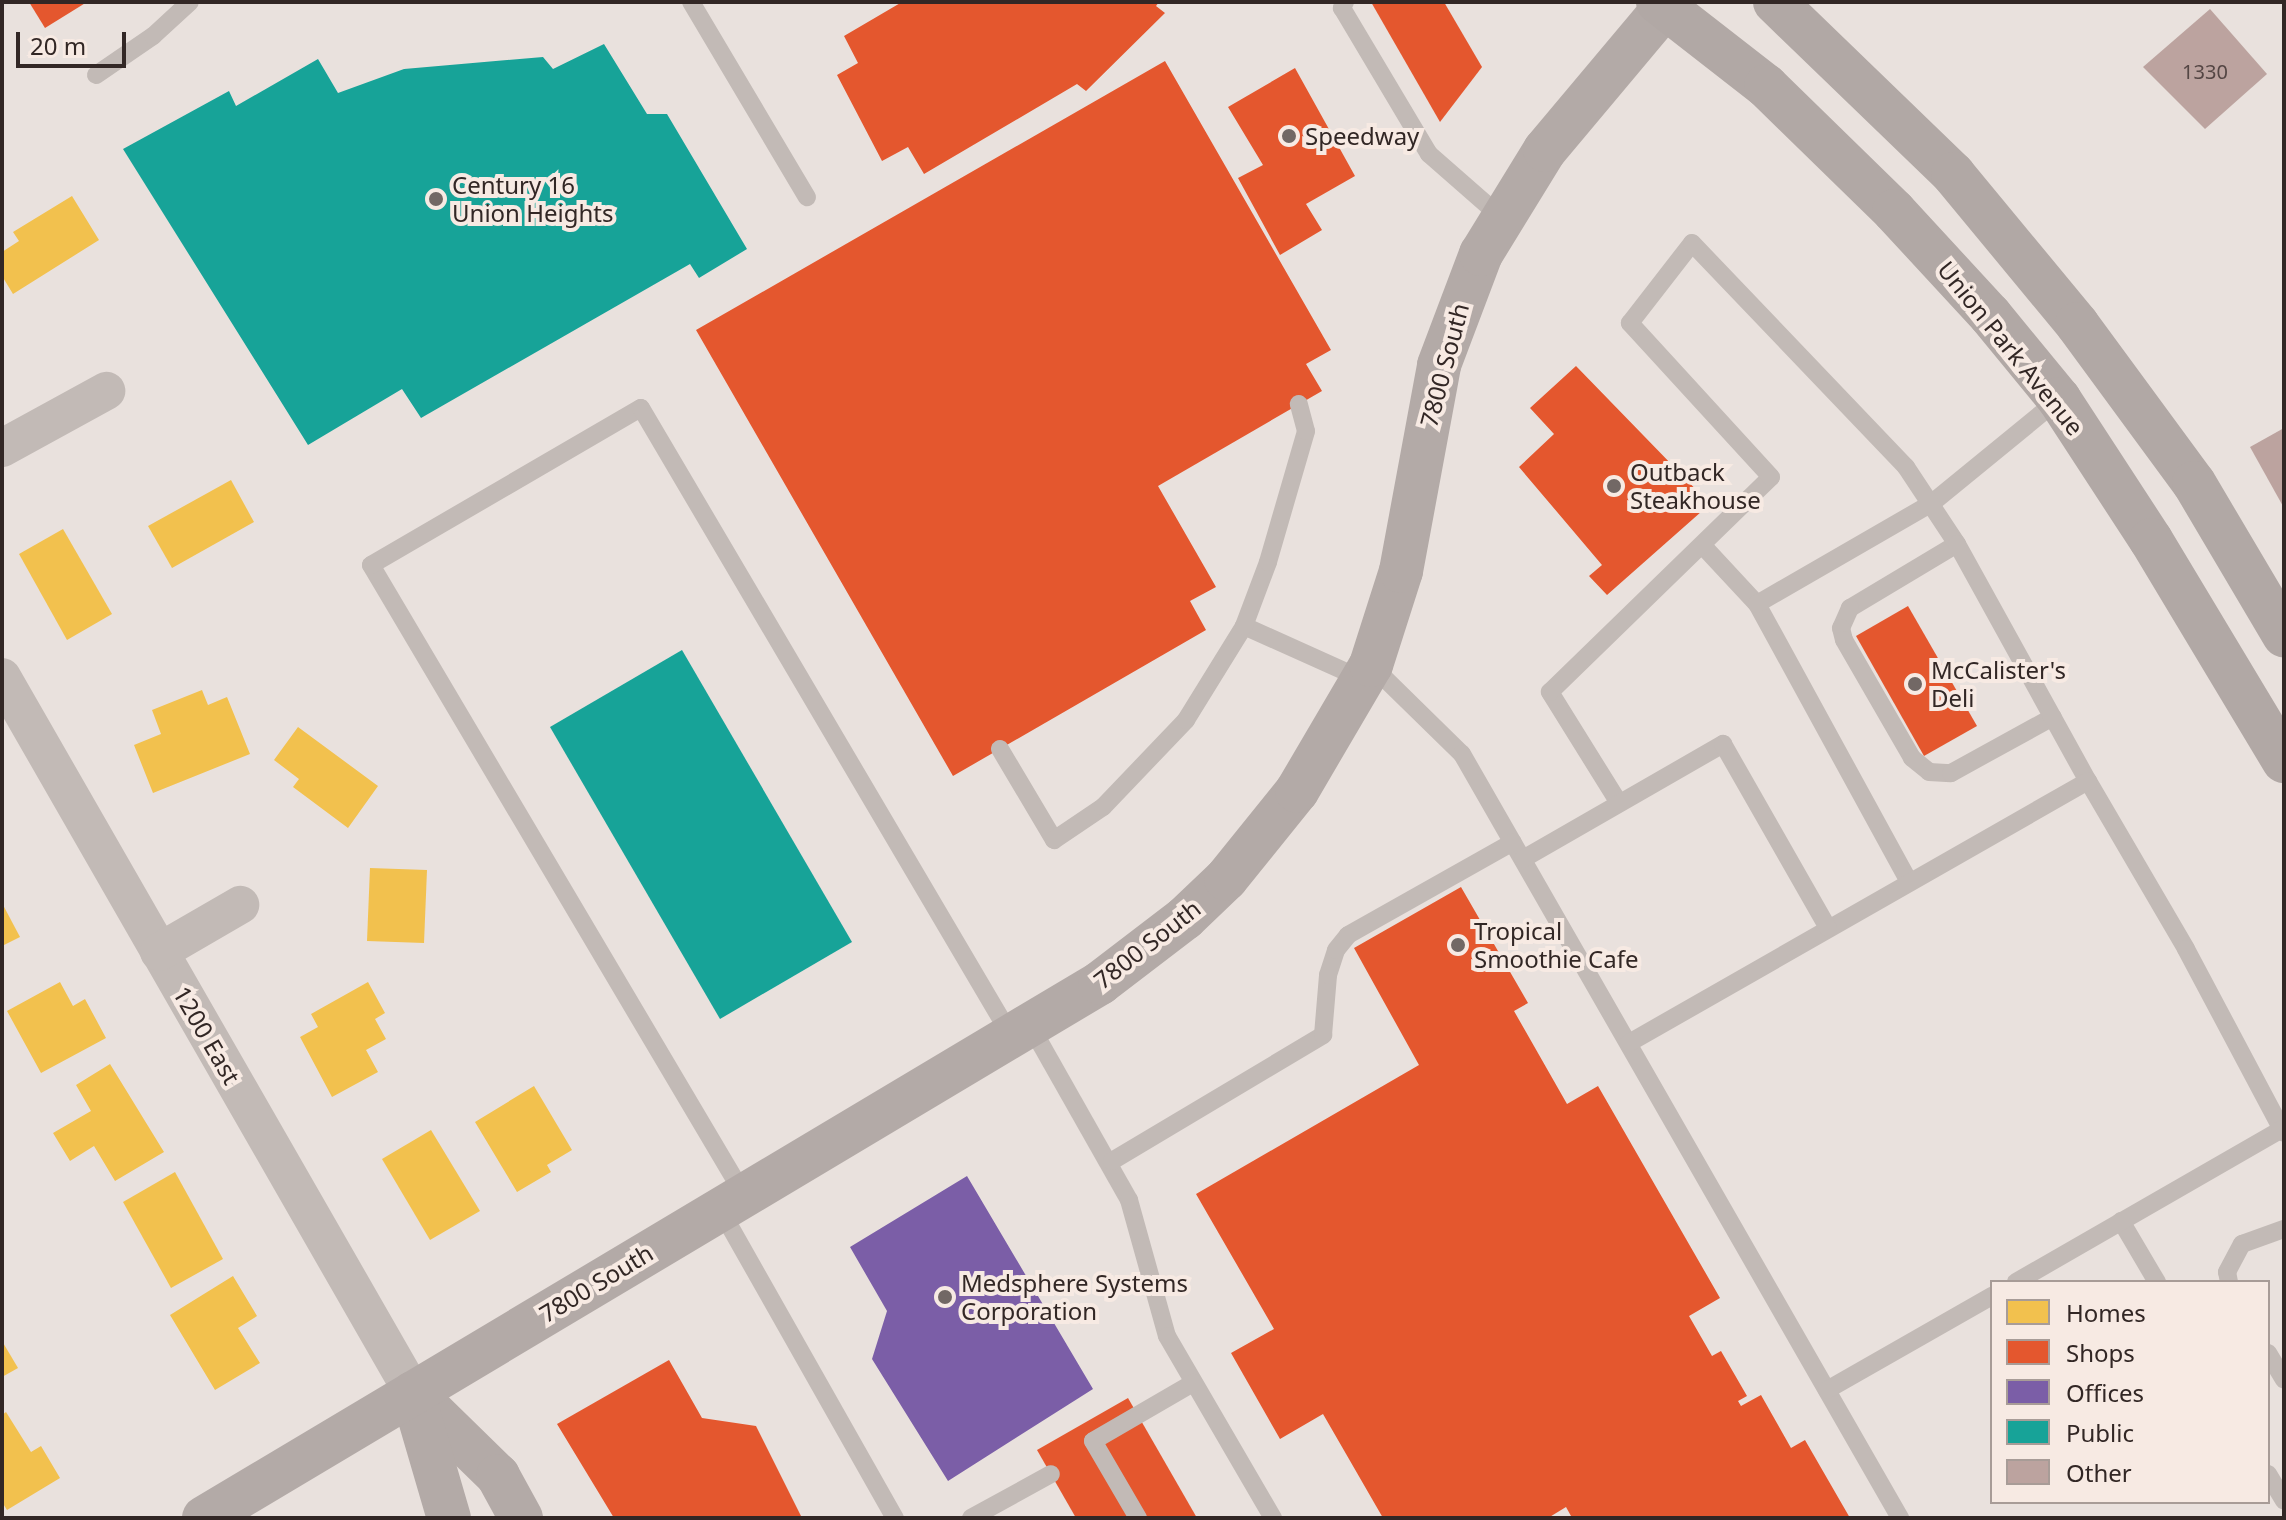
<!DOCTYPE html>
<style>
body{margin:0}
#map{position:relative;width:2286px;height:1520px;overflow:hidden;background:#e9e1dd;font-family:"Noto Sans",sans-serif}
div>[style]{position:absolute}
.homes>*{inset:0;background:#f2c14e}
.shops>*{inset:0;background:#e4572e}
.offices>*{inset:0;background:#7b5ea7}
.public>*{inset:0;background:#17a398}
.building>*{inset:0;background:#bca39f}
.lane>*{height:18px;margin:-9px;padding:0 9px;transform-origin:9px;border-radius:9px;background:#c2bab6}
.street>*{height:38px;margin:-19px;padding:0 19px;transform-origin:19px;border-radius:19px;background:#c2bab6}
.secondary>*{height:44px;margin:-22px;padding:0 22px;transform-origin:22px;border-radius:22px;background:#b3aaa7}
.primary>*{height:44px;margin:-22px;padding:0 22px;transform-origin:22px;border-radius:22px;background:#b1a8a5}
.dots>*{width:22px;height:22px;translate:-50% -50%;box-sizing:border-box;border:4px solid #f7eae3;border-radius:50%}
span{translate:-50% -50%;white-space:nowrap;text-align:center;line-height:1.15;-webkit-text-stroke:8px #f7eae3;paint-order:stroke}
.number-label{font-size:20px;color:#544644}
.number-label span{-webkit-text-stroke-width:0}
.poi-label{font-size:24px;color:#322725}
.left{translate:0 -50%;text-align:left}
.street-label{font-size:24px;color:#322725}
.frame{position:absolute;inset:0;border:4px solid #322725;pointer-events:none}
.legend{position:absolute;left:1990px;top:1280px;width:280px;height:224px;box-sizing:border-box;background:#f7eae3;border:2px solid #a89c97;margin:0;padding:10px 14px;list-style:none;font-size:24px;color:#322725}
.legend li{display:flex;align-items:center;gap:16px;height:40px}
.legend b{width:40px;border:2px solid #a89c97}
.scale{position:absolute;left:16px;top:32px;width:110px;height:36px;box-sizing:border-box;border:4px solid #322725;border-top:0;padding-left:10px;font-size:24px;line-height:28px;white-space:nowrap;color:#322725;-webkit-text-stroke:6px #f7eae3;paint-order:stroke}
</style>
<div id="map">
<div class="homes">
<div style="clip-path:polygon(72px 196px,99px 240px,13px 294px,2px 276px,2px 252px,19px 241px,13px 232px)"></div>
<div style="clip-path:polygon(231px 480px,254px 522px,172px 568px,148px 526px)"></div>
<div style="clip-path:polygon(63px 529px,112px 614px,67px 640px,19px 554px)"></div>
<div style="clip-path:polygon(202px 690px,208px 705px,227px 697px,250px 754px,153px 793px,134px 745px,161px 734px,152px 710px)"></div>
<div style="clip-path:polygon(298px 727px,378px 786px,348px 828px,293px 787px,299px 779px,274px 760px)"></div>
<div style="clip-path:polygon(370px 868px,427px 870px,424px 943px,367px 941px)"></div>
<div style="clip-path:polygon(2px 903px,20px 937px,2px 946px)"></div>
<div style="clip-path:polygon(60px 982px,73px 1006px,85px 999px,106px 1038px,41px 1073px,7px 1011px)"></div>
<div style="clip-path:polygon(368px 982px,385px 1013px,375px 1019px,386px 1039px,366px 1050px,378px 1072px,332px 1097px,300px 1037px,318px 1027px,311px 1014px)"></div>
<div style="clip-path:polygon(110px 1064px,164px 1152px,115px 1181px,94px 1146px,70px 1161px,53px 1133px,91px 1111px,76px 1085px)"></div>
<div style="clip-path:polygon(534px 1086px,572px 1150px,547px 1165px,551px 1172px,517px 1192px,475px 1122px)"></div>
<div style="clip-path:polygon(431px 1130px,480px 1211px,430px 1240px,382px 1159px)"></div>
<div style="clip-path:polygon(175px 1172px,223px 1259px,171px 1288px,123px 1202px)"></div>
<div style="clip-path:polygon(233px 1276px,257px 1316px,238px 1328px,260px 1363px,215px 1390px,170px 1315px)"></div>
<div style="clip-path:polygon(2px 1341px,18px 1368px,2px 1377px)"></div>
<div style="clip-path:polygon(6px 1412px,31px 1452px,41px 1446px,60px 1478px,7px 1510px,2px 1502px,2px 1415px)"></div>
</div>
<div class="shops">
<div style="clip-path:polygon(29px 2px,87px 2px,45px 28px)"></div>
<div style="clip-path:polygon(902px 2px,1159px 2px,1156px 6px,1165px 13px,1086px 91px,1077px 84px,924px 174px,908px 147px,882px 161px,837px 75px,858px 63px,844px 36px)"></div>
<div style="clip-path:polygon(1371px 2px,1444px 2px,1482px 67px,1440px 122px)"></div>
<div style="clip-path:polygon(1165px 61px,1331px 350px,1306px 364px,1322px 391px,1158px 486px,1216px 587px,1190px 601px,1206px 630px,953px 776px,696px 330px)"></div>
<div style="clip-path:polygon(1295px 68px,1355px 176px,1306px 204px,1322px 230px,1280px 255px,1238px 178px,1263px 165px,1228px 107px)"></div>
<div style="clip-path:polygon(1576px 366px,1710px 504px,1607px 595px,1589px 576px,1602px 565px,1519px 467px,1554px 434px,1530px 408px)"></div>
<div style="clip-path:polygon(1908px 606px,1977px 726px,1924px 756px,1856px 636px)"></div>
<div style="clip-path:polygon(1461px 887px,1528px 1003px,1514px 1011px,1567px 1104px,1598px 1086px,1720px 1298px,1689px 1316px,1712px 1356px,1721px 1351px,1747px 1396px,1738px 1401px,1741px 1406px,1761px 1395px,1791px 1448px,1805px 1440px,1850px 1518px,1567px 1518px,1571px 1516px,1566px 1507px,1548px 1518px,1383px 1518px,1323px 1414px,1280px 1439px,1231px 1353px,1274px 1329px,1196px 1194px,1419px 1065px,1354px 948px)"></div>
<div style="clip-path:polygon(669px 1360px,702px 1418px,756px 1426px,802px 1518px,614px 1518px,557px 1424px)"></div>
<div style="clip-path:polygon(1128px 1398px,1197px 1518px,1076px 1518px,1037px 1450px)"></div>
</div>
<div class="offices">
<div style="clip-path:polygon(967px 1176px,1093px 1389px,948px 1481px,872px 1359px,887px 1311px,850px 1247px)"></div>
</div>
<div class="public">
<div style="clip-path:polygon(604px 44px,647px 114px,667px 114px,747px 249px,699px 278px,690px 264px,421px 418px,402px 389px,308px 445px,123px 149px,229px 91px,236px 106px,318px 59px,338px 93px,404px 69px,543px 57px,553px 69px)"></div>
<div style="clip-path:polygon(682px 650px,852px 942px,720px 1019px,550px 727px)"></div>
</div>
<div class="building">
<div style="clip-path:polygon(2210px 9px,2267px 74px,2205px 129px,2143px 67px)"></div>
<div style="clip-path:polygon(2284px 428px,2284px 508px,2250px 447px)"></div>
</div>
<div class="lane">
<div style="left:691px;top:2px;width:227px;rotate:59.3deg"></div>
<div style="left:1345px;top:2px;width:7px;rotate:117deg"></div>
<div style="left:1342px;top:8px;width:170px;rotate:59.2deg"></div>
<div style="left:1429px;top:154px;width:96px;rotate:41.2deg"></div>
<div style="left:96px;top:75px;width:69px;rotate:-34.4deg"></div>
<div style="left:153px;top:36px;width:50px;rotate:-42.6deg"></div>
<div style="left:1957px;top:544px;width:125px;rotate:149.1deg"></div>
<div style="left:1850px;top:608px;width:22px;rotate:114deg"></div>
<div style="left:1841px;top:628px;width:12px;rotate:76deg"></div>
<div style="left:1844px;top:640px;width:136px;rotate:60deg"></div>
<div style="left:1912px;top:758px;width:22px;rotate:39deg"></div>
<div style="left:1929px;top:772px;width:22px;rotate:3deg"></div>
<div style="left:1951px;top:773px;width:116px;rotate:-28.8deg"></div>
<div style="left:1704px;top:547px;width:78px;rotate:47.1deg"></div>
<div style="left:1757px;top:604px;width:317px;rotate:61.3deg"></div>
<div style="left:1757px;top:604px;width:202px;rotate:-30deg"></div>
<div style="left:1932px;top:503px;width:164px;rotate:-39.3deg"></div>
<div style="left:1244px;top:626px;width:129px;rotate:24.2deg"></div>
<div style="left:1371px;top:665px;width:127px;rotate:44.4deg"></div>
<div style="left:1462px;top:754px;width:881px;rotate:60.17deg"></div>
<div style="left:1000px;top:749px;width:106px;rotate:59.3deg"></div>
<div style="left:1054px;top:840px;width:59px;rotate:-34deg"></div>
<div style="left:1103px;top:807px;width:120px;rotate:-46.3deg"></div>
<div style="left:1186px;top:720px;width:110px;rotate:-58.3deg"></div>
<div style="left:1244px;top:626px;width:68px;rotate:-69.4deg"></div>
<div style="left:1268px;top:562px;width:136px;rotate:-73.8deg"></div>
<div style="left:1306px;top:431px;width:28px;rotate:-105deg"></div>
<div style="left:2088px;top:781px;width:194px;rotate:59.7deg"></div>
<div style="left:2186px;top:949px;width:208px;rotate:62deg"></div>
<div style="left:1619px;top:803px;width:131px;rotate:-121.9deg"></div>
<div style="left:1550px;top:692px;width:308px;rotate:-44.2deg"></div>
<div style="left:1771px;top:477px;width:209px;rotate:-132.5deg"></div>
<div style="left:1630px;top:323px;width:101px;rotate:-52.2deg"></div>
<div style="left:1692px;top:243px;width:310px;rotate:46.3deg"></div>
<div style="left:1906px;top:467px;width:92px;rotate:56.5deg"></div>
<div style="left:1957px;top:544px;width:271px;rotate:61.1deg"></div>
<div style="left:2088px;top:781px;width:529px;rotate:150.28deg"></div>
<div style="left:1523px;top:859px;width:231px;rotate:-29.9deg"></div>
<div style="left:1723px;top:744px;width:212px;rotate:60.3deg"></div>
<div style="left:1030px;top:1025px;width:201px;rotate:60.5deg"></div>
<div style="left:1129px;top:1200px;width:141px;rotate:74.4deg"></div>
<div style="left:1167px;top:1336px;width:211px;rotate:59.8deg"></div>
<div style="left:1112px;top:1161px;width:246px;rotate:-30.8deg"></div>
<div style="left:1323px;top:1035px;width:60px;rotate:-85.2deg"></div>
<div style="left:1328px;top:975px;width:26px;rotate:-72deg"></div>
<div style="left:1336px;top:950px;width:19px;rotate:-51deg"></div>
<div style="left:1348px;top:935px;width:189px;rotate:-29.4deg"></div>
<div style="left:744px;top:1195px;width:732px;rotate:-120.63deg"></div>
<div style="left:371px;top:565px;width:312px;rotate:-30.2deg"></div>
<div style="left:641px;top:408px;width:729px;rotate:59.49deg"></div>
<div style="left:720px;top:1209px;width:355px;rotate:60.5deg"></div>
<div style="left:2121px;top:1221px;width:71px;rotate:59.5deg"></div>
<div style="left:2016px;top:1282px;width:307px;rotate:-29.9deg"></div>
<div style="left:2229px;top:1282px;width:10px;rotate:-101deg"></div>
<div style="left:2227px;top:1272px;width:32px;rotate:-62deg"></div>
<div style="left:2242px;top:1244px;width:45px;rotate:-19.7deg"></div>
<div style="left:2268px;top:1353px;width:31px;rotate:59deg"></div>
<div style="left:1827px;top:1390px;width:190px;rotate:-29.7deg"></div>
<div style="left:2268px;top:1474px;width:31px;rotate:59deg"></div>
<div style="left:971px;top:1518px;width:91px;rotate:-28.8deg"></div>
<div style="left:1138px;top:1518px;width:89px;rotate:-120.3deg"></div>
<div style="left:1093px;top:1441px;width:116px;rotate:-30.1deg"></div>
</div>
<div class="street">
<div style="left:2px;top:448px;width:119px;rotate:-28.7deg"></div>
<div style="left:2px;top:677px;width:826px;rotate:60.14deg"></div>
<div style="left:159px;top:952px;width:94px;rotate:-30.1deg"></div>
</div>
<div class="secondary">
<div style="left:413px;top:1393px;width:119px;rotate:44.3deg"></div>
<div style="left:498px;top:1476px;width:48px;rotate:61.3deg"></div>
<div style="left:413px;top:1395px;width:128px;rotate:73.7deg"></div>
<div style="left:204px;top:1518px;width:1044px;rotate:-30.84deg"></div>
<div style="left:1100px;top:983px;width:107px;rotate:-37.4deg"></div>
<div style="left:1185px;top:918px;width:57px;rotate:-43.6deg"></div>
<div style="left:1226px;top:879px;width:113px;rotate:-51.1deg"></div>
<div style="left:1297px;top:791px;width:146px;rotate:-59.6deg"></div>
<div style="left:1371px;top:665px;width:99px;rotate:-72.3deg"></div>
<div style="left:1401px;top:571px;width:209px;rotate:-79.5deg"></div>
<div style="left:1439px;top:365px;width:119px;rotate:-69.3deg"></div>
<div style="left:1481px;top:254px;width:122px;rotate:-58.4deg"></div>
<div style="left:1545px;top:150px;width:193px;rotate:-50deg"></div>
</div>
<div class="primary">
<div style="left:1658px;top:2px;width:137px;rotate:37.9deg"></div>
<div style="left:1766px;top:86px;width:179px;rotate:44.3deg"></div>
<div style="left:1894px;top:211px;width:142px;rotate:47.3deg"></div>
<div style="left:1990px;top:315px;width:109px;rotate:50.6deg"></div>
<div style="left:2059px;top:399px;width:168px;rotate:56.9deg"></div>
<div style="left:2151px;top:540px;width:258px;rotate:59deg"></div>
<div style="left:1775px;top:2px;width:248px;rotate:44deg"></div>
<div style="left:1953px;top:174px;width:195px;rotate:50.4deg"></div>
<div style="left:2077px;top:324px;width:197px;rotate:53.7deg"></div>
<div style="left:2194px;top:483px;width:177px;rotate:59.4deg"></div>
</div>
<div class="dots">
<div style="left:1289px;top:136px;background:#726865"></div>
<div style="left:436px;top:199px;background:#726865"></div>
<div style="left:1614px;top:486px;background:#726865"></div>
<div style="left:1915px;top:684px;background:#726865"></div>
<div style="left:1458px;top:945px;background:#726865"></div>
<div style="left:945px;top:1297px;background:#726865"></div>
</div>
<div class="number-label">
<span style="left:2205px;top:71px">1330</span>
</div>
<div class="poi-label">
<span class="left" style="left:1305px;top:136px">Speedway</span>
<span class="left" style="left:452px;top:199px">Century 16<br>Union Heights</span>
<span class="left" style="left:1630px;top:486px">Outback<br>Steakhouse</span>
<span class="left" style="left:1931px;top:684px">McCalister's<br>Deli</span>
<span class="left" style="left:1474px;top:945px">Tropical<br>Smoothie Cafe</span>
<span class="left" style="left:961px;top:1297px">Medsphere Systems<br>Corporation</span>
</div>
<div class="street-label">
<span style="left:2011px;top:348px;rotate:51deg">Union Park Avenue</span>
<span style="left:1444px;top:365px;rotate:-75deg">7800 South</span>
<span style="left:1147px;top:944px;rotate:-38deg">7800 South</span>
<span style="left:207px;top:1035px;rotate:60deg">1200 East</span>
<span style="left:596px;top:1283px;rotate:-31deg">7800 South</span>
</div>
<div class="frame"></div>
<ul class="legend">
<li><b style="height:22px;background:#f2c14e"></b>Homes</li>
<li><b style="height:22px;background:#e4572e"></b>Shops</li>
<li><b style="height:22px;background:#7b5ea7"></b>Offices</li>
<li><b style="height:22px;background:#17a398"></b>Public</li>
<li><b style="height:22px;background:#bca39f"></b>Other</li>
</ul>
<div class="scale">20 m</div>
</div>
